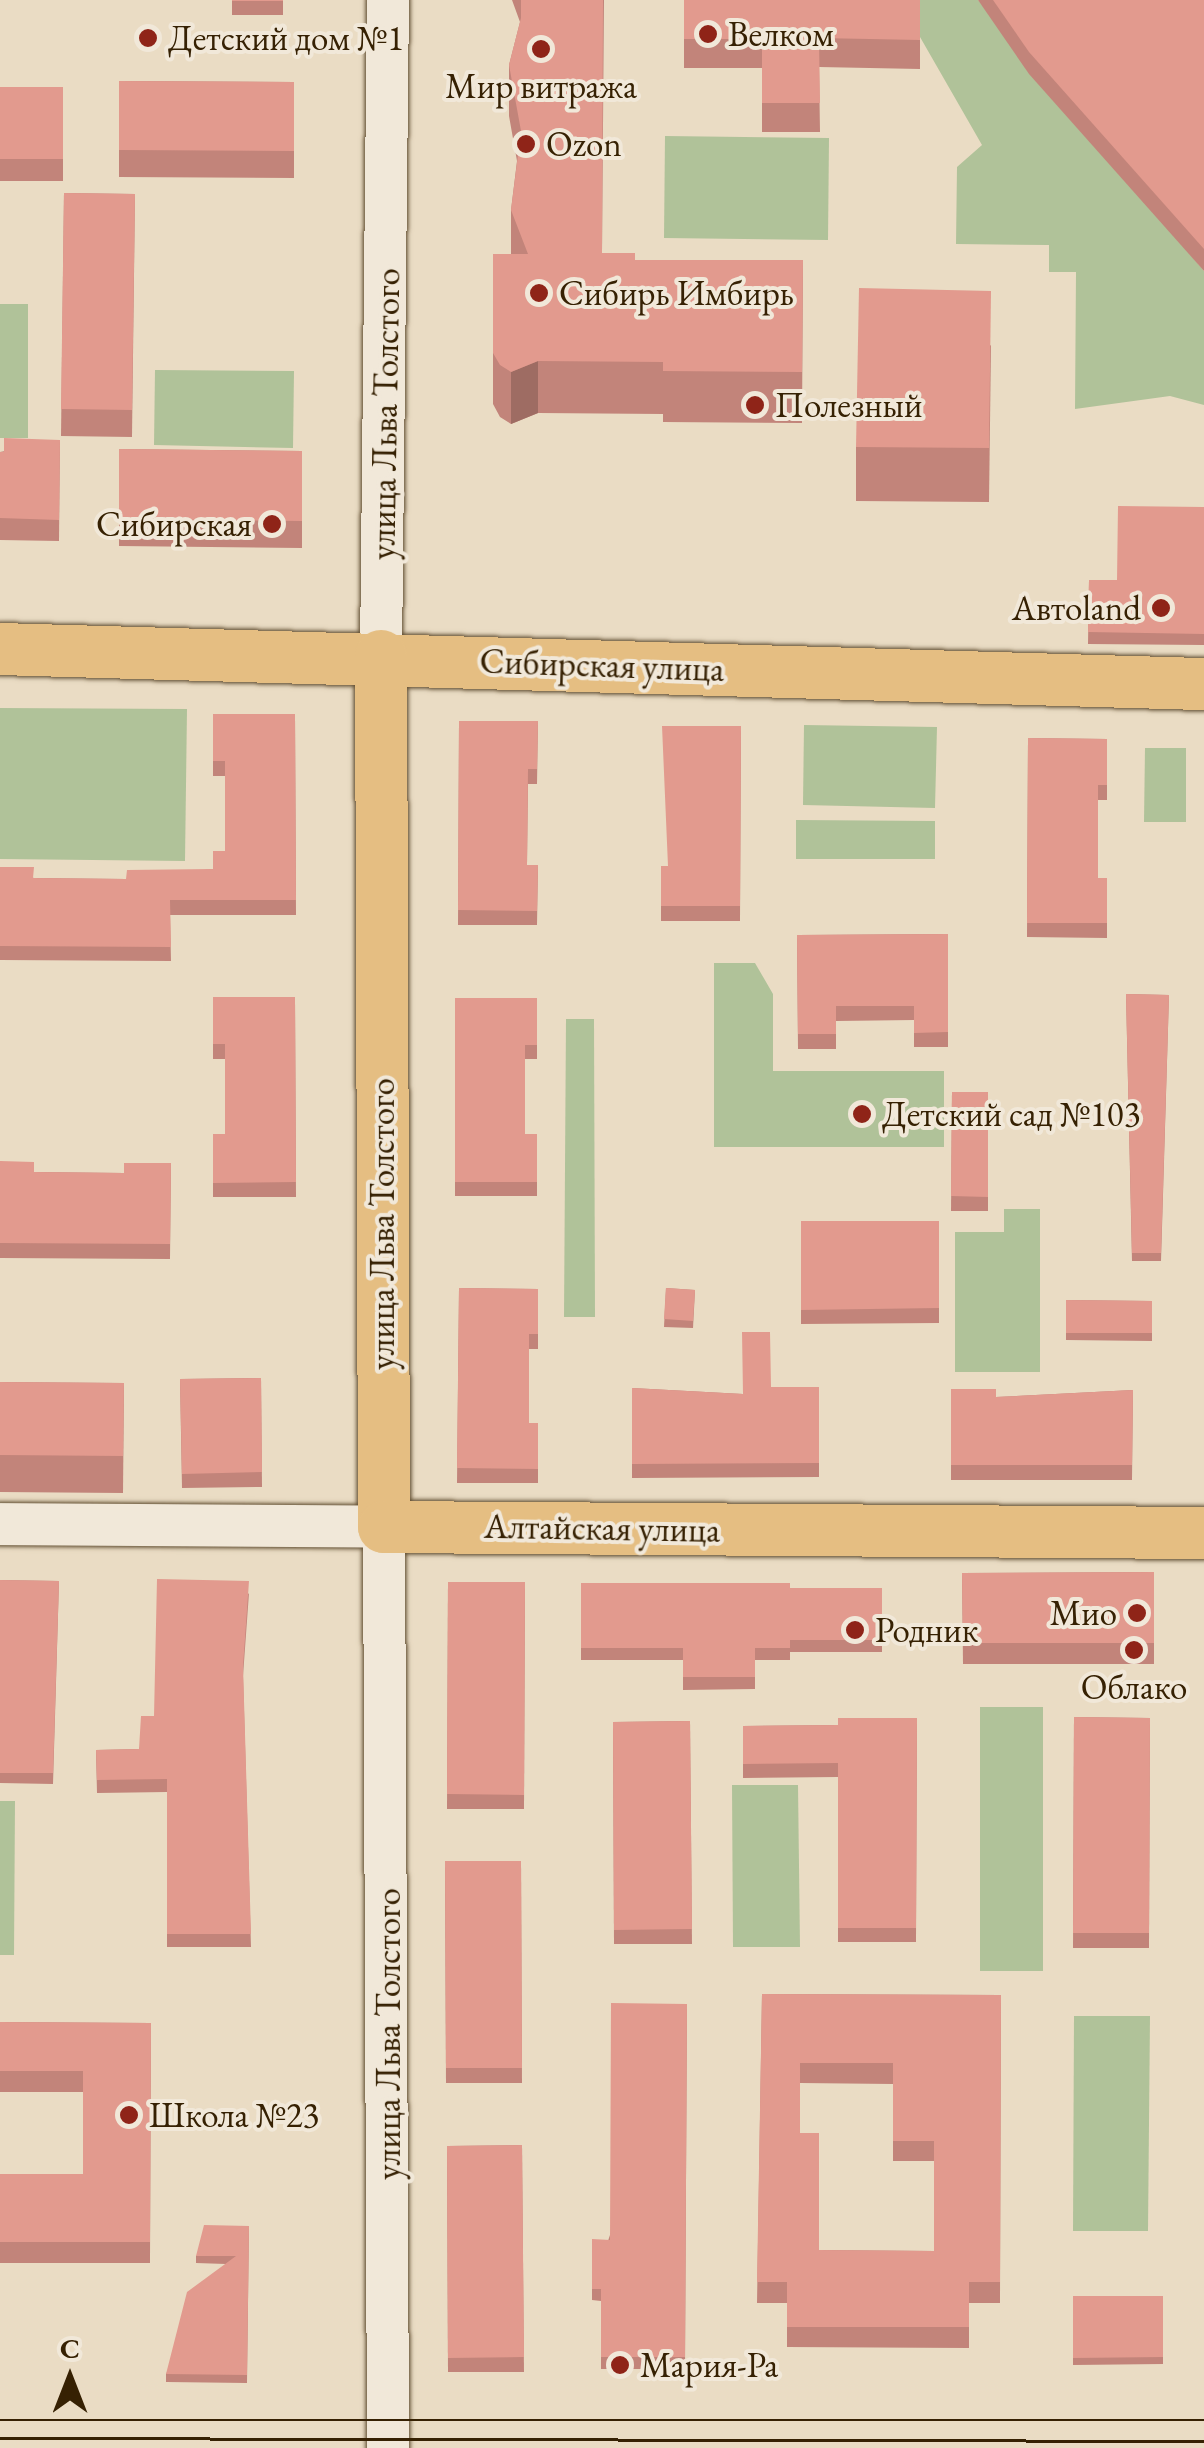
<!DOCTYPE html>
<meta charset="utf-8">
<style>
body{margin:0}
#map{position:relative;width:1204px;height:2448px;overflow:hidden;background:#eadcc4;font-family:"EB Garamond",serif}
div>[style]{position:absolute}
.green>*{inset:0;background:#b0c299}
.roads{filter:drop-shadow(0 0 2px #635033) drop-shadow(0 0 2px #635033)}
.minor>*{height:42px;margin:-21px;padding:0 21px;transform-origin:21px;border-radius:21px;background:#f1e8d9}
.major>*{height:52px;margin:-26px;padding:0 26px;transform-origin:26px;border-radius:26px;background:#e5be82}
.tram>*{height:2.5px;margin:-1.25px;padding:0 1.25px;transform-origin:1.25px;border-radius:1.25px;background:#362103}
.wall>*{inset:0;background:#c2847a}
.shaded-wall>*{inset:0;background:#9e6c63}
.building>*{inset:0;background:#e29a8e}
.dots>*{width:28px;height:28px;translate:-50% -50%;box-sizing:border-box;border:5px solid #f1e8d9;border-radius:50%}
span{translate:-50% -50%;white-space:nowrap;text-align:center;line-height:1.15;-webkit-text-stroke:8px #f1e8d9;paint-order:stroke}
.poi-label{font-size:35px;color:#362103}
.left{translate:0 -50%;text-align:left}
.right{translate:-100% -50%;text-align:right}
.street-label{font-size:35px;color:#362103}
.north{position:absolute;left:20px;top:2328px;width:100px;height:100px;-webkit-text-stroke:8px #f1e8d9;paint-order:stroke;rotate:0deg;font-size:28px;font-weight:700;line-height:40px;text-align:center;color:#362103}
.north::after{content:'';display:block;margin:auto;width:35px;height:45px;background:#362103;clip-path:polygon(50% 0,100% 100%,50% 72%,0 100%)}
</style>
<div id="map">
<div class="green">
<div style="clip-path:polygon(920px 0,978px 0,1204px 271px,1204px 405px,1170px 396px,1075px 409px,1076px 272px,1049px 272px,1049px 245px,956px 244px,957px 167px,982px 145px,920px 37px)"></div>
<div style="clip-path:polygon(665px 136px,829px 138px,828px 240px,664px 238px)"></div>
<div style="clip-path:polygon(0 304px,28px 304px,28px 438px,0 438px)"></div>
<div style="clip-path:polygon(155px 370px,294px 371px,293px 448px,154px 445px)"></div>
<div style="clip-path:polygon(0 708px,187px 709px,185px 861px,0 859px)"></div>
<div style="clip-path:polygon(804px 725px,937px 727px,935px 808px,803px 805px)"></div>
<div style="clip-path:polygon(1145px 748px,1186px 748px,1186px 822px,1144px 822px)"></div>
<div style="clip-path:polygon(796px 820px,935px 821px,935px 859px,796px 859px)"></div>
<div style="clip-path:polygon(714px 963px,755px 963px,773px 994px,773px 1071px,944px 1071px,944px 1147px,714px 1147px)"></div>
<div style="clip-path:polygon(566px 1019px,594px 1019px,595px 1317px,564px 1317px)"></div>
<div style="clip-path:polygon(1004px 1209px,1040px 1209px,1040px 1372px,955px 1372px,955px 1232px,1004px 1232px)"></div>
<div style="clip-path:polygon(980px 1707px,1043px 1707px,1043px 1971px,980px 1971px)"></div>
<div style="clip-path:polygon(732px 1785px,798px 1785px,800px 1947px,733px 1947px)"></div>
<div style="clip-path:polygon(0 1801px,15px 1801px,14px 1955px,0 1955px)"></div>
<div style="clip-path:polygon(1074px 2016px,1150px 2016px,1148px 2231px,1073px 2231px)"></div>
</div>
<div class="roads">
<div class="minor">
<div style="left:381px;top:656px;width:656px;rotate:-89.39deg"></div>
<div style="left:0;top:1524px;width:384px;rotate:0.4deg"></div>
<div style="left:384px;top:1527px;width:921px;rotate:89.75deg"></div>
</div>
<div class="major">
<div style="left:0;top:649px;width:1205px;rotate:1.67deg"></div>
<div style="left:381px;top:656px;width:871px;rotate:89.8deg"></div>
<div style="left:384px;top:1527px;width:820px;rotate:0.42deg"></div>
</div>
</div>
<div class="tram">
<div style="left:0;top:2420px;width:1204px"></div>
<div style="left:0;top:2438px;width:1204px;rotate:0.14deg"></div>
</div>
<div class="wall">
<div style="clip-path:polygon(232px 0,283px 0,283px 15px,232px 15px)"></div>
<div style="clip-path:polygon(512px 0,604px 0,602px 253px,635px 260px,803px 260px,802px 423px,663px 422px,663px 414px,538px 413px,511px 424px,500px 417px,493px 404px,493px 254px,511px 254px,511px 210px,517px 161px,509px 116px,509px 65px,520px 22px)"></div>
<div style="clip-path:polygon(684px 0,920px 0,920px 69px,819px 67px,820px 132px,762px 132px,762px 68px,684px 68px)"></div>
<div style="clip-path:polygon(978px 0,1204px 0,1204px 271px,1029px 74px)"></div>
<div style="clip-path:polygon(119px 81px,294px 82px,294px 178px,119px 177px)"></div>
<div style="clip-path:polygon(0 87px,63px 87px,63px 181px,0 181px)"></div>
<div style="clip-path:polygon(64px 193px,135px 194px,132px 437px,61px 436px)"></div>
<div style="clip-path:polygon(991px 345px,989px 502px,856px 501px,856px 447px)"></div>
<div style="clip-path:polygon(60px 440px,59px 541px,0 540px,0 452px)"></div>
<div style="clip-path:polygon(119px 449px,302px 451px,302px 548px,119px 546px)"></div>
<div style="clip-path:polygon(1204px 507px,1204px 645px,1088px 644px,1089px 580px,1117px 580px)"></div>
<div style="clip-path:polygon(213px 714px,295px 714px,296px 915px,170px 915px,171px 961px,0 960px,0 867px,34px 878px,126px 879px,213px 869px,225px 851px,225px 776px,213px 776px)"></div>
<div style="clip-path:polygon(459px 721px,538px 721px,537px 784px,528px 784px,527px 865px,538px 865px,537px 925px,458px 925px)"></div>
<div style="clip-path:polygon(741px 726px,740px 921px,661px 921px,661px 866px,668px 866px)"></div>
<div style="clip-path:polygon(1028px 738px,1107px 739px,1107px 800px,1098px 800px,1098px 878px,1107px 878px,1107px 938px,1027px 937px)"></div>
<div style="clip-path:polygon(948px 934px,948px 1047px,914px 1047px,914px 1020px,836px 1021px,836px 1049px,798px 1049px,797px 935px)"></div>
<div style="clip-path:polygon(1126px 994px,1169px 995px,1161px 1261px,1132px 1261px)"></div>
<div style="clip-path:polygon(213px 997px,295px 997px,296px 1197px,213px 1197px,213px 1134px,225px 1134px,225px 1059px,213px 1059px)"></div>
<div style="clip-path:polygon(455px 998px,537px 998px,537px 1059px,525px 1059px,525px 1134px,537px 1134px,537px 1196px,455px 1196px)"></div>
<div style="clip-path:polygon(952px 1092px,988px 1092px,988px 1211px,951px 1211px)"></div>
<div style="clip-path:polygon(0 1161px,34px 1172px,124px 1173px,171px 1163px,170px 1259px,0 1258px)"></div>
<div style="clip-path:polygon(801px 1221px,939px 1221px,939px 1323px,801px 1324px)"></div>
<div style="clip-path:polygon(459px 1288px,538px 1289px,538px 1349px,529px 1349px,529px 1423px,538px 1423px,538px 1483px,457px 1483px)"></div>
<div style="clip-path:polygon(666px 1288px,695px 1290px,693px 1328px,664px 1327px)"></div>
<div style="clip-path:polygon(1066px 1300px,1152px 1301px,1152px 1341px,1066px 1340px)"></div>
<div style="clip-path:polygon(261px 1378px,262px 1487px,182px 1488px,180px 1379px)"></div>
<div style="clip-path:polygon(0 1382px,124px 1383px,123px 1493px,0 1492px)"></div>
<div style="clip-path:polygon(771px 1387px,819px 1387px,819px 1477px,632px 1478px,632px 1388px,743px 1394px)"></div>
<div style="clip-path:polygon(951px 1389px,996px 1397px,1133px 1390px,1132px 1480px,951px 1480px)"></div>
<div style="clip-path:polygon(1154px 1572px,1154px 1664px,963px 1664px,962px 1573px)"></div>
<div style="clip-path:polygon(0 1580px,59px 1581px,53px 1784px,0 1783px)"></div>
<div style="clip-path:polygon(448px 1582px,525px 1582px,524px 1809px,447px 1809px)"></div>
<div style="clip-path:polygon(581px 1583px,790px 1588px,882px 1588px,882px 1652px,790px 1652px,790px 1660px,755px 1660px,755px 1689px,683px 1690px,683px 1660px,581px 1660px)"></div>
<div style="clip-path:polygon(249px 1593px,243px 1676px,251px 1947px,167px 1947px,167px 1792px,97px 1793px,96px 1750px,139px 1749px,154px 1716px)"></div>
<div style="clip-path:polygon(1074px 1717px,1150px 1718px,1149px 1948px,1073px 1948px)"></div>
<div style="clip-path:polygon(917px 1718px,916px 1942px,838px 1942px,838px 1777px,743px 1778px,743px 1726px,838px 1725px)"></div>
<div style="clip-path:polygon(690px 1721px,692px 1944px,614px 1944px,613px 1722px)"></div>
<div style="clip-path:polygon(445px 1861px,521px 1861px,522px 2083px,446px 2083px)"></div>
<div style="clip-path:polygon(evenodd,762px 1994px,1001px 1995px,1000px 2303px,969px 2303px,969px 2348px,787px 2347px,787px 2303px,757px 2303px,762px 1994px,800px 2083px,893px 2084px,893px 2161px,934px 2161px,934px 2251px,819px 2250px,800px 2133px,800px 2083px)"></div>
<div style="clip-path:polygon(687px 2004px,685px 2369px,601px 2369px,601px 2301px,592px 2300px,592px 2289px)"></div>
<div style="clip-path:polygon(0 2022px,151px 2023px,150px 2263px,0 2263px,0 2174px,83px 2174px,83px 2092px,0 2092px)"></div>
<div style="clip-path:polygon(522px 2145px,524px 2372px,448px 2372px,447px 2146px)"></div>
<div style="clip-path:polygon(249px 2226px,247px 2383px,166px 2382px,166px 2374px,226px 2264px,196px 2263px,196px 2256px)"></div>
<div style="clip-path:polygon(1073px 2296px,1163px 2296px,1163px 2364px,1073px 2365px)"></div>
</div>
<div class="shaded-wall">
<div style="clip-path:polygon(538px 361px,538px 413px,511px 424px,511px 372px)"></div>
</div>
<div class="building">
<div style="clip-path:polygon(232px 0,283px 0,283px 1px,232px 1px)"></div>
<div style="clip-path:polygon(521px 0,603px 0,602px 253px,635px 253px,635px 260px,803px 260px,802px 372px,663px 371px,663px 362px,538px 361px,511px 372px,500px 365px,493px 353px,493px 254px,528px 254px,511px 210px,521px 131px,509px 65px,521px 18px)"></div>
<div style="clip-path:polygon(684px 0,920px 0,920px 40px,819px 38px,820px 103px,762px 103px,762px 39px,684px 39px)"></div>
<div style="clip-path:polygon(993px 0,1204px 0,1204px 249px,1029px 52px)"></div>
<div style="clip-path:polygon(119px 81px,294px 82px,294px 151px,119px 150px)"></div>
<div style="clip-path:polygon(0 87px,63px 87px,63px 159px,0 159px)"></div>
<div style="clip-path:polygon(64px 193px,135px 194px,132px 410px,61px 409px)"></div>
<div style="clip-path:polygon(859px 288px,991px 291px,989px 448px,856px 447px)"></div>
<div style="clip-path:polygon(4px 438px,60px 440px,59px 520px,0 518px,0 452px,4px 452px)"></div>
<div style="clip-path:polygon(119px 449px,302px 451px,302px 521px,119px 519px)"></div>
<div style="clip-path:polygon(1118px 506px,1204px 507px,1204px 634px,1088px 632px,1089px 580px,1117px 580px)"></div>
<div style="clip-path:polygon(213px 714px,295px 714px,296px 900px,170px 900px,171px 947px,0 946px,0 867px,34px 867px,33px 878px,126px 879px,127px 870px,213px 869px,213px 851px,225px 851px,225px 761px,213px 761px)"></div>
<div style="clip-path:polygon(459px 721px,538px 721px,537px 769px,528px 769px,527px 865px,538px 865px,537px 911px,458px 910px)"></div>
<div style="clip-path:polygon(662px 726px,741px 726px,740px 906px,661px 906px,661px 866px,668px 866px)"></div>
<div style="clip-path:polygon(1028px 738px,1107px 739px,1107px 785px,1098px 785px,1098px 878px,1107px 878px,1107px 923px,1027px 923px)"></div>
<div style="clip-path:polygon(948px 934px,948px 1032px,914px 1033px,914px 1006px,836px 1006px,836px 1034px,798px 1034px,797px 935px)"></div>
<div style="clip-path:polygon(1126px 994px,1169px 995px,1161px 1253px,1132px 1253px)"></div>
<div style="clip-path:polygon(213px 997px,295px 997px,296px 1182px,213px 1183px,213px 1134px,225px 1134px,225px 1044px,213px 1044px)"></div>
<div style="clip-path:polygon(455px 998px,537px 998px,537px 1045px,525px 1045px,525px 1134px,537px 1134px,537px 1182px,455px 1182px)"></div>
<div style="clip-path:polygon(952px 1092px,988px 1092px,988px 1197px,951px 1196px)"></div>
<div style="clip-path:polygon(0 1161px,34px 1162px,34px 1172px,124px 1173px,124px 1163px,171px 1163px,170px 1244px,0 1243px)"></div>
<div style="clip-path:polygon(801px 1221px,939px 1221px,939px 1308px,801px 1310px)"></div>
<div style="clip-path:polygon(459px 1288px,538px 1289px,538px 1334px,529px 1334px,529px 1423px,538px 1423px,538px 1469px,457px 1468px)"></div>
<div style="clip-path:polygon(666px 1288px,695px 1290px,693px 1321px,664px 1319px)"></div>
<div style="clip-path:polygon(1066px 1300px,1152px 1301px,1152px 1333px,1066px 1333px)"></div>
<div style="clip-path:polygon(742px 1332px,770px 1332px,771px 1387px,819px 1387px,819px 1463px,632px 1464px,632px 1388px,743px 1394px)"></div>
<div style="clip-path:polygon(261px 1378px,262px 1472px,182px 1474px,180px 1379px)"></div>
<div style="clip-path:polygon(0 1382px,124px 1383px,123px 1456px,0 1455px)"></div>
<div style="clip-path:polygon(951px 1389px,996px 1389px,996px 1397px,1133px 1390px,1132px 1465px,951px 1465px)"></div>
<div style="clip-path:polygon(1154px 1572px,1154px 1643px,963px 1643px,962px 1573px)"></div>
<div style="clip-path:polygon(157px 1579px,249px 1581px,243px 1667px,251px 1934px,167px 1934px,167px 1779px,97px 1780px,96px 1750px,139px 1749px,141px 1716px,154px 1716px)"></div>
<div style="clip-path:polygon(0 1580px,59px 1581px,53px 1773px,0 1773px)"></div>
<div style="clip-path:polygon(448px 1582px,525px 1582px,524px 1795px,447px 1794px)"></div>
<div style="clip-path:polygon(581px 1583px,790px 1583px,790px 1588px,882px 1588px,882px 1640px,790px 1640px,790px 1648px,755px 1648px,755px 1677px,683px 1677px,683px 1648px,581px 1648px)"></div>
<div style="clip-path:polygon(1074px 1717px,1150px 1718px,1149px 1933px,1073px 1933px)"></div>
<div style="clip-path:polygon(838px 1718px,917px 1718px,916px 1928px,838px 1928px,838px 1763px,743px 1764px,743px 1726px,838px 1725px)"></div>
<div style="clip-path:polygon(690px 1721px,692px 1929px,614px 1930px,613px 1722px)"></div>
<div style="clip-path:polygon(445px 1861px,521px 1861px,522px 2068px,446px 2068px)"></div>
<div style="clip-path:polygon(evenodd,762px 1994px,1001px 1995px,1000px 2282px,969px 2282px,969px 2327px,787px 2327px,787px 2282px,757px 2282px,762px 1994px,800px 2063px,893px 2063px,893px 2141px,934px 2141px,934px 2251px,819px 2250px,819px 2133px,800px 2133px,800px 2063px)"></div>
<div style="clip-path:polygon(611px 2003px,687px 2004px,685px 2357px,601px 2357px,601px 2289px,592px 2289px,592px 2239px,610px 2240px)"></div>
<div style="clip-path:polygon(0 2022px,151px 2023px,150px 2242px,0 2242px,0 2174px,83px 2174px,83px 2071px,0 2071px)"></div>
<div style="clip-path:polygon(522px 2145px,524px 2357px,448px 2358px,447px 2146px)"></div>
<div style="clip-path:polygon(204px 2225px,249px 2226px,247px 2375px,166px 2374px,187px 2292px,236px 2256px,196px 2256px)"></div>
<div style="clip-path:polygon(1073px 2296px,1163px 2296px,1163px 2357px,1073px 2358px)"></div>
</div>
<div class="dots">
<div style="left:708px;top:34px;background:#8f2418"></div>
<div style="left:148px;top:38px;background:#8f2418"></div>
<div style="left:541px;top:49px;background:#8f2418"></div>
<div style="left:526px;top:144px;background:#8f2418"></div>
<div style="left:539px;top:293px;background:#8f2418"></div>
<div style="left:755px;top:405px;background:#8f2418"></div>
<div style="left:272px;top:524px;background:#8f2418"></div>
<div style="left:1161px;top:608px;background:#8f2418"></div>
<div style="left:862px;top:1114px;background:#8f2418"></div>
<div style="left:1137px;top:1613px;background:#8f2418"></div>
<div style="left:855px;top:1630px;background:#8f2418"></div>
<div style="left:1134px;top:1650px;background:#8f2418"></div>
<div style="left:129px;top:2115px;background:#8f2418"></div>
<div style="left:620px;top:2365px;background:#8f2418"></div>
</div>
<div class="poi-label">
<span class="left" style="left:728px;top:34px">Велком</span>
<span class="left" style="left:168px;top:38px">Детский дом №1</span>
<span style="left:541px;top:86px">Мир витража</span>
<span class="left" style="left:546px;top:144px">Ozon</span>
<span class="left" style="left:559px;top:293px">Сибирь Имбирь</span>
<span class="left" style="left:775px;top:405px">Полезный</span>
<span class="right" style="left:252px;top:524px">Сибирская</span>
<span class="right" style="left:1141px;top:608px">Автоland</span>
<span class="left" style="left:882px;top:1114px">Детский сад №103</span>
<span class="right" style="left:1117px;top:1613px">Мио</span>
<span class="left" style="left:875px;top:1630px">Родник</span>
<span style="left:1134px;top:1687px">Облако</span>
<span class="left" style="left:149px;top:2115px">Школа №23</span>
<span class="left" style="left:640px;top:2365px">Мария-Ра</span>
</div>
<div class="street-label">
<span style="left:385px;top:414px;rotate:-89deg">улица Льва Толстого</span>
<span style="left:602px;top:665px;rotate:2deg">Сибирская улица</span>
<span style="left:382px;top:1224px;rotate:-90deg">улица Льва Толстого</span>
<span style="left:602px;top:1528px;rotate:1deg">Алтайская улица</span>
<span style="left:388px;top:2034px;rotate:-90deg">улица Льва Толстого</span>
</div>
<div class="north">С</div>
</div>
